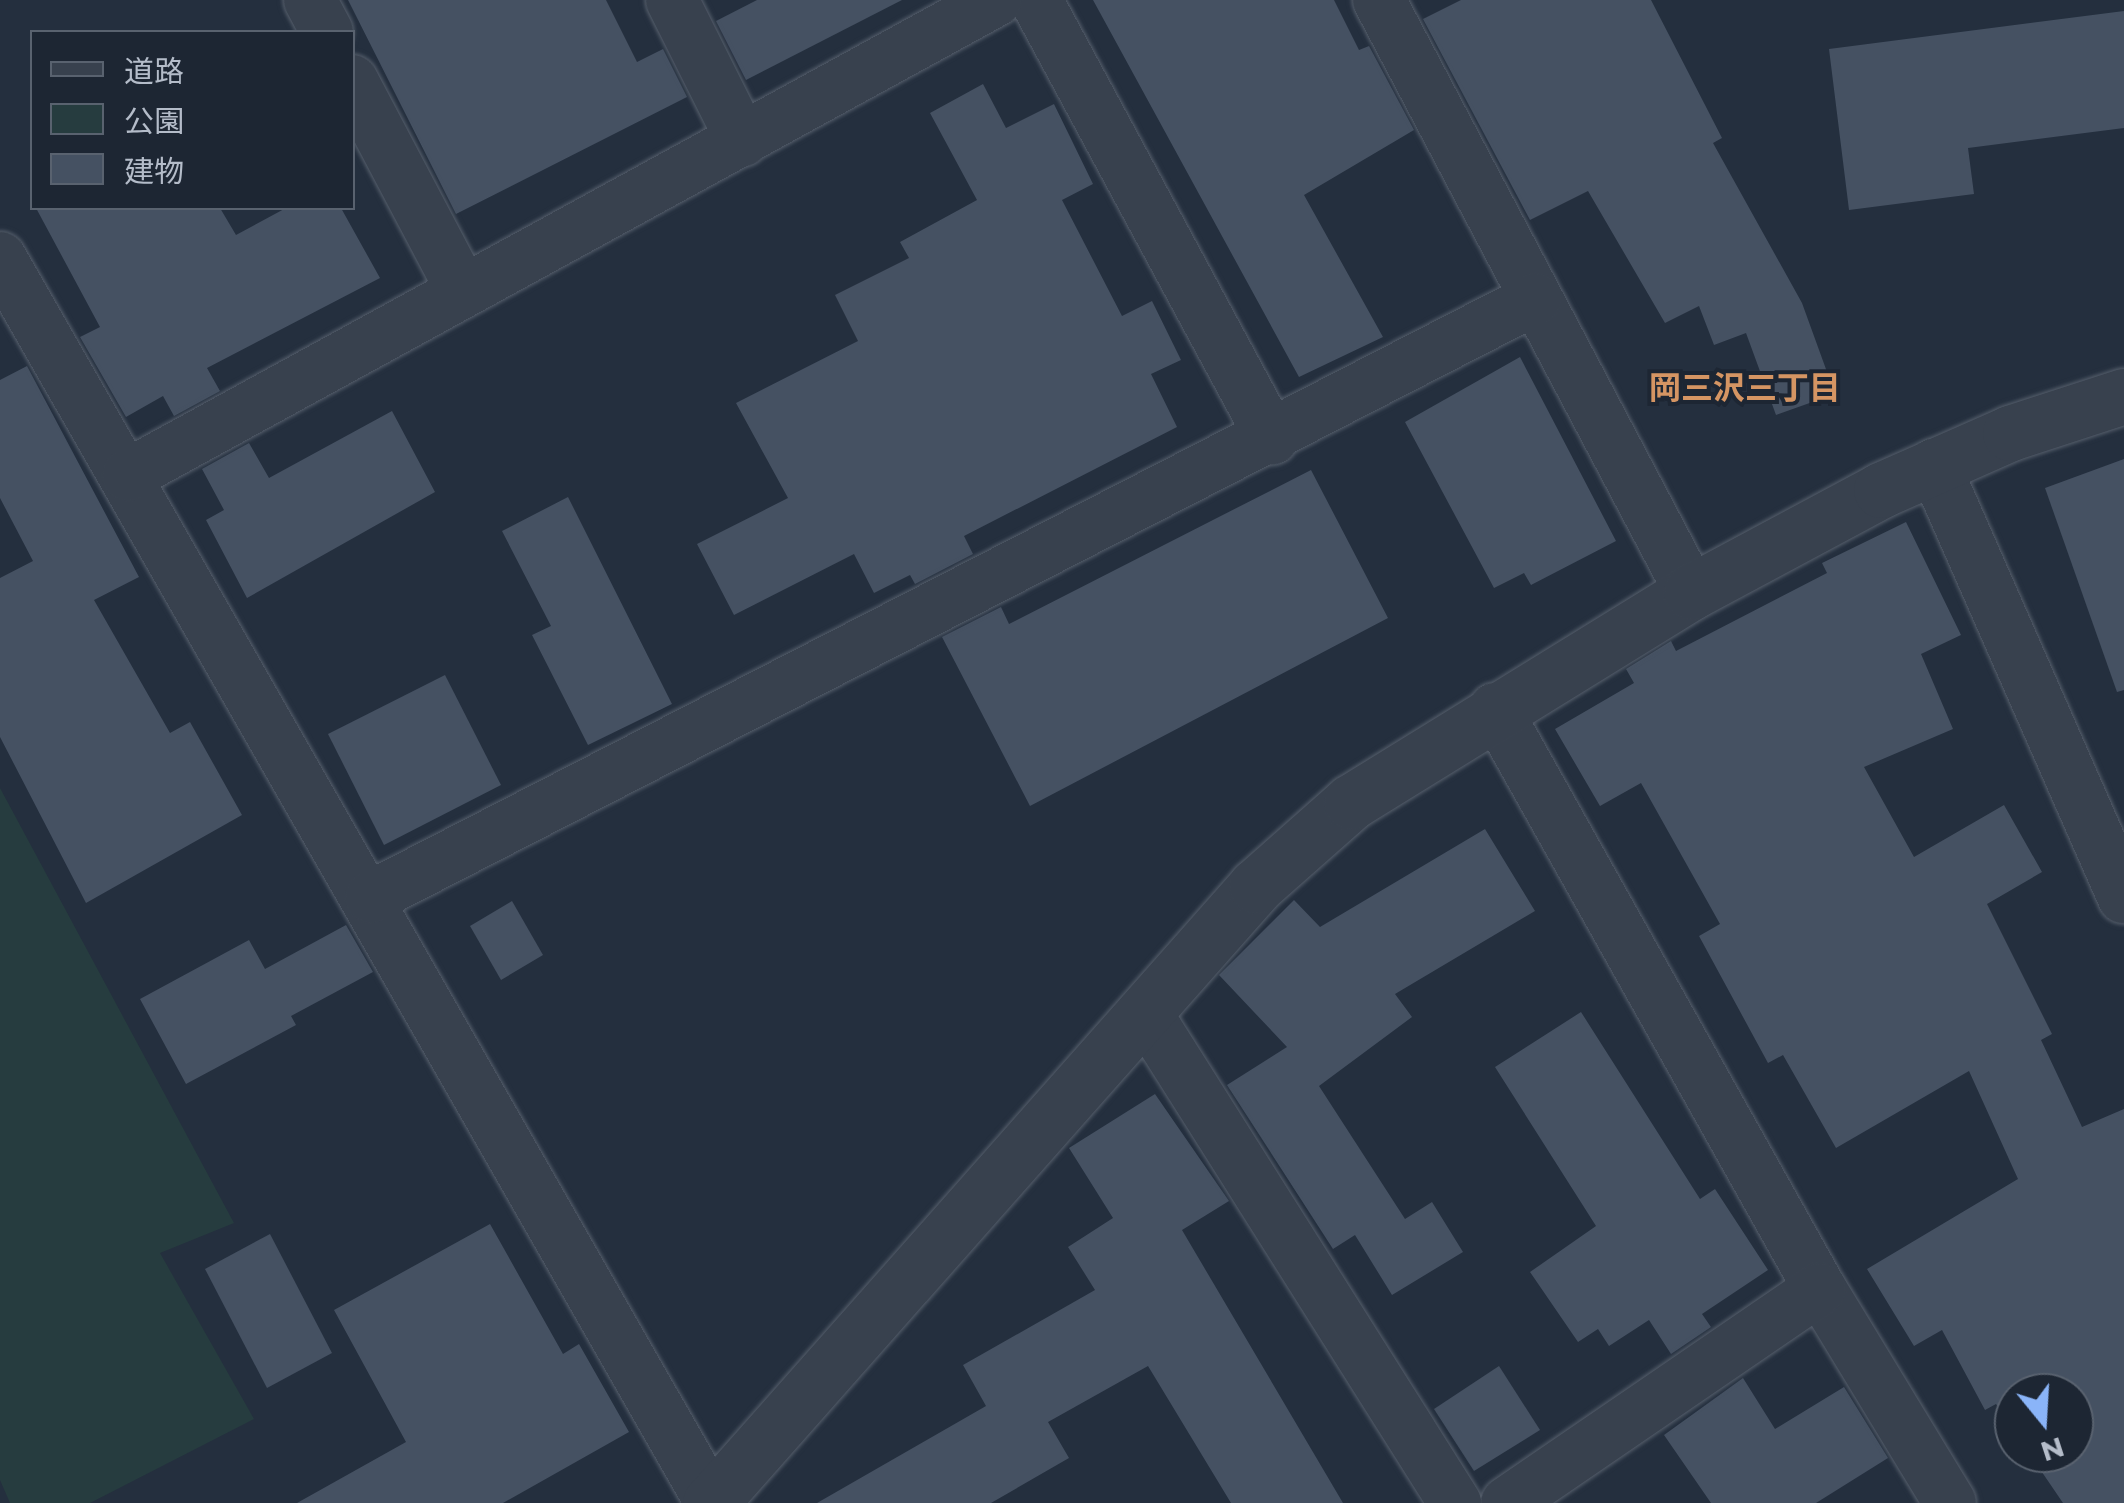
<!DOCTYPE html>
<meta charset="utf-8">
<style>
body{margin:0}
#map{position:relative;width:2124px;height:1503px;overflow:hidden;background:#242f3e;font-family:Montserrat,"Noto Sans JP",sans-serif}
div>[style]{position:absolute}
.green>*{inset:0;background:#263c3f}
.building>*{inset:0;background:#455162}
.roads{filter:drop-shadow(0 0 2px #565f6c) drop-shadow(0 0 2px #565f6c)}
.minor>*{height:52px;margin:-26px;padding:0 26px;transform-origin:26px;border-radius:26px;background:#38414e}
.tertiary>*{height:55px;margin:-27.5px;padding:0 27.5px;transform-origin:27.5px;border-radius:27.5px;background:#38414e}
span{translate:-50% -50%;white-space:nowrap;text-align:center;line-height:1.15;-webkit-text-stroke:8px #1d2633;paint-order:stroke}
.neighbourhood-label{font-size:32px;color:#d59563;font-weight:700}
.legend{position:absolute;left:30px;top:30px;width:325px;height:180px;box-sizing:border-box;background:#1d2633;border:2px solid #59626f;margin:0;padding:12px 18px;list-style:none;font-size:30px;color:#b4bcc9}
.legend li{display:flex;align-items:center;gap:20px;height:50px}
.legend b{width:50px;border:2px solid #59626f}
.north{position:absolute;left:1994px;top:1373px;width:100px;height:100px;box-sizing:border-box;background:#1d2633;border:2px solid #59626f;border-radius:50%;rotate:162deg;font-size:28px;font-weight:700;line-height:40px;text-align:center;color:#b4bcc9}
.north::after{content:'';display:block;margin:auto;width:35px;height:45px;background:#8ab4f8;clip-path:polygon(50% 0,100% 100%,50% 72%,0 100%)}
</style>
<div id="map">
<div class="green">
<div style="clip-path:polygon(0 788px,234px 1223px,160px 1253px,254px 1419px,90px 1503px,10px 1503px,0 1480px)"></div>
</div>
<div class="building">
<div style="clip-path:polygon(348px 0,606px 0,637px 62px,663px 49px,687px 97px,456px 214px)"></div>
<div style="clip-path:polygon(757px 0,902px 0,746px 80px,716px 21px)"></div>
<div style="clip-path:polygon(1093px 0,1334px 0,1359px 50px,1369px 46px,1414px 130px,1304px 195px,1383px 337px,1299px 377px)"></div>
<div style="clip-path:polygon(1461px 0,1651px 0,1722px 138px,1713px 143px,1802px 303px,1835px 394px,1776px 415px,1746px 333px,1714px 345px,1699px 306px,1665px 323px,1588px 191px,1530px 220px,1423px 19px)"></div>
<div style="clip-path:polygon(2124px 11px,2124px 128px,1968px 148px,1974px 194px,1849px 210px,1829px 49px)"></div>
<div style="clip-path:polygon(983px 84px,1006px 128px,1054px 104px,1093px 184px,1062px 200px,1122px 316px,1152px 301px,1181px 360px,1151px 374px,1177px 427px,964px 536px,973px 554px,915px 584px,910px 575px,874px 593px,854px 554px,734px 615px,697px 544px,788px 498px,736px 403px,858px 341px,835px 295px,909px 258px,900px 242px,977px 200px,930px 113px)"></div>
<div style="clip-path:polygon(36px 208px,220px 208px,236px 235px,286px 208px,341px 208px,380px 278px,207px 368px,220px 391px,174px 416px,163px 396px,126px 417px,80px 337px,100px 327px)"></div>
<div style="clip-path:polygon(1520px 357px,1616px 541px,1531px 585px,1524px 573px,1494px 588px,1405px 422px)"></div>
<div style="clip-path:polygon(27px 366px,139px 577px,94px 600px,170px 733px,190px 722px,242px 815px,86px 903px,0 737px,0 578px,33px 561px,0 498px,0 380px)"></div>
<div style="clip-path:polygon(392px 411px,435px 492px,247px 598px,206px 520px,224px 510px,202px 469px,249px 443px,269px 478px)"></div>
<div style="clip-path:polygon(2124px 459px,2124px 690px,2117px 692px,2045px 488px)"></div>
<div style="clip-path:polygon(1311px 470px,1388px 618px,1030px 806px,942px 637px,1001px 607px,1009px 624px)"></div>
<div style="clip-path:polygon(568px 497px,672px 704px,588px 745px,532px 635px,551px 626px,502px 531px)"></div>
<div style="clip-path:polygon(1906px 522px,1961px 635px,1921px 654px,1953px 729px,1864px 767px,1914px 857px,2004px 805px,2042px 872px,1987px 904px,2052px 1034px,2041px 1040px,2082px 1127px,2124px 1109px,2124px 1503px,2063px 1503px,2029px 1453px,2074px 1453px,2074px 1393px,2014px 1393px,2014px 1430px,1996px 1404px,1985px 1410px,1942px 1330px,1914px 1346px,1867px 1269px,2018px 1179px,1969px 1071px,1836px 1148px,1783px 1055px,1768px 1063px,1699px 936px,1720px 924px,1641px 783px,1600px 806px,1555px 729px,1634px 683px,1626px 669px,1671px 641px,1676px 651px,1827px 573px,1822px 563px)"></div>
<div style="clip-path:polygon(445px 675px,501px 785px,384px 845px,328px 734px)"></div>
<div style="clip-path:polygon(1485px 829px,1535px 911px,1395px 994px,1412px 1017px,1319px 1086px,1405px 1219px,1432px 1202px,1463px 1252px,1392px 1295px,1355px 1235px,1333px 1249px,1227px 1085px,1287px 1047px,1219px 975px,1294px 900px,1320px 927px)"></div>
<div style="clip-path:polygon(512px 901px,543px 955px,501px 980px,470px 926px)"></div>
<div style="clip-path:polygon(346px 925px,373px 972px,291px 1016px,296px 1025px,186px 1084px,140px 999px,249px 940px,265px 969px)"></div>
<div style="clip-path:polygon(1581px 1012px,1700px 1199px,1715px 1189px,1768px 1270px,1702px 1314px,1711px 1327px,1671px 1354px,1649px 1320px,1609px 1346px,1598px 1329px,1578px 1342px,1530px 1272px,1596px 1226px,1495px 1067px)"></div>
<div style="clip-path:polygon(1155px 1094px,1229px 1201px,1182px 1230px,1343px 1503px,1231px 1503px,1148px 1366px,1048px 1422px,1069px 1458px,991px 1503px,817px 1503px,986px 1406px,963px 1365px,1095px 1290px,1068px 1247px,1113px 1218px,1069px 1148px)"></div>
<div style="clip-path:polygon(490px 1224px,563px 1354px,579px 1344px,629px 1432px,503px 1503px,297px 1503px,406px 1442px,334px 1310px)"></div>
<div style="clip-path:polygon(270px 1234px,332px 1353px,267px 1388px,205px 1269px)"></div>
<div style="clip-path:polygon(1499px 1366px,1540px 1430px,1474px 1471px,1434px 1409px)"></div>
<div style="clip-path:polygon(1743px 1378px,1775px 1429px,1844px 1387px,1888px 1458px,1816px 1503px,1711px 1503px,1664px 1435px)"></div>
</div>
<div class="roads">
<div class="minor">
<div style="left:310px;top:0;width:36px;rotate:62deg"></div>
<div style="left:672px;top:0;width:157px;rotate:63.4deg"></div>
<div style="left:1036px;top:0;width:498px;rotate:61.7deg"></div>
<div style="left:1379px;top:0;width:669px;rotate:62.21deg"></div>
<div style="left:352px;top:81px;width:236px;rotate:62.2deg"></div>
<div style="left:0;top:258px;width:1433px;rotate:60.25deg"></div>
<div style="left:1934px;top:465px;width:472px;rotate:66.3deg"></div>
<div style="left:128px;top:475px;width:989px;rotate:-28.69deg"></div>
<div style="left:1495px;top:709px;width:665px;rotate:60.74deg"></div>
<div style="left:1820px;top:1289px;width:250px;rotate:58.7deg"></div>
<div style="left:371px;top:897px;width:1309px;rotate:-27.19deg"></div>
<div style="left:1145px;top:1012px;width:581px;rotate:57.73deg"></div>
<div style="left:1507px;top:1503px;width:379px;rotate:-34.4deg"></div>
</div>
<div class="tertiary">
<div style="left:710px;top:1503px;width:824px;rotate:-48.49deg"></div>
<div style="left:1256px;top:886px;width:127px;rotate:-41.5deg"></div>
<div style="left:1351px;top:802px;width:400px;rotate:-31.7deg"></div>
<div style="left:1691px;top:592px;width:216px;rotate:-28.2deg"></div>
<div style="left:1881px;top:490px;width:141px;rotate:-23.8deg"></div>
<div style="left:2010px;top:433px;width:120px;rotate:-18deg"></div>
</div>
</div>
<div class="neighbourhood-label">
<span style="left:1745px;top:388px">岡三沢三丁目</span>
</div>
<ul class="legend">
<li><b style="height:12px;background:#38414e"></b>道路</li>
<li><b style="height:28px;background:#263c3f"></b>公園</li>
<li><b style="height:28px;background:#455162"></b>建物</li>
</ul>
<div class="north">N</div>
</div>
